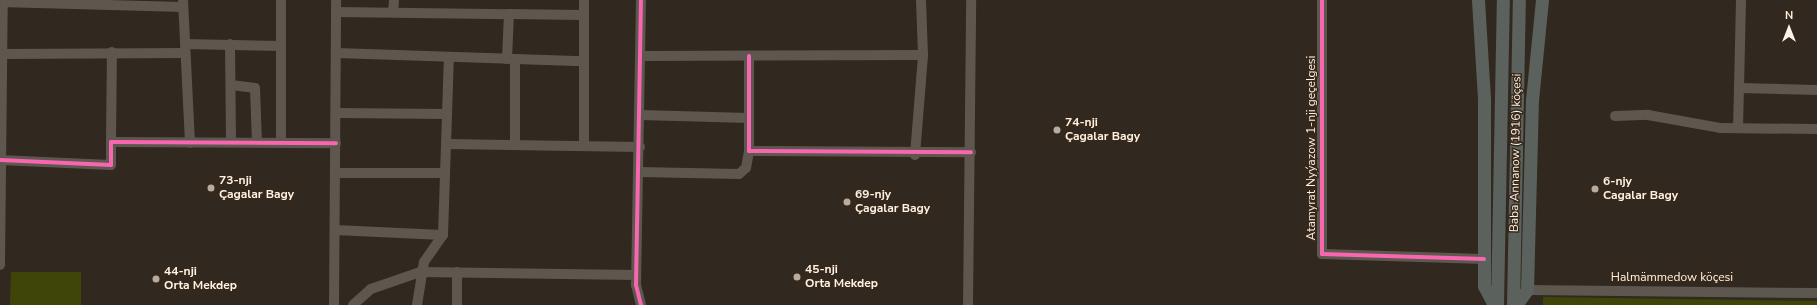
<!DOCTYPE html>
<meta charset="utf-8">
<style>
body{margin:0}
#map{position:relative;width:1817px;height:305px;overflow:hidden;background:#31281f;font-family:"Nunito Sans",sans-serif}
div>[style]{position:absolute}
.green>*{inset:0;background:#3f4509}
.minor>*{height:10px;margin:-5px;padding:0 5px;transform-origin:5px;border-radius:5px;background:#5d5750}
.major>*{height:13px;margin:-6.5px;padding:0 6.5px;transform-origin:6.5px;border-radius:6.5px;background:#5b615c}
.cycleway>*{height:4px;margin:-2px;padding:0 2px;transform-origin:2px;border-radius:2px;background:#f766af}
.dots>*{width:11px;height:11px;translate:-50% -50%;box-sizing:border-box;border:2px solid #382818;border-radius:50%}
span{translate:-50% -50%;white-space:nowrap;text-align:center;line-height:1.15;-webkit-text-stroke:3px #382818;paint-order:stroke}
.poi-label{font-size:12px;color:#fef3e9;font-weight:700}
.left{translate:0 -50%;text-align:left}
.street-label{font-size:12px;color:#fef3e9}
.north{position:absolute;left:1769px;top:8px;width:40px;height:40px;-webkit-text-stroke:3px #382818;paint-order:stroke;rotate:0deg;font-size:11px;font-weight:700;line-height:16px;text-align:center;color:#fef3e9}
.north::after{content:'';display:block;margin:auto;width:14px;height:18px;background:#fef3e9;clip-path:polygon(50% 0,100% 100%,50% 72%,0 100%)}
</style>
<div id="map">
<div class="green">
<div style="clip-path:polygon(11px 272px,81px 272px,81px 305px,10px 305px)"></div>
<div style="clip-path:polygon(1543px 297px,1817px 301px,1817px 305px,1543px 305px)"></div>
</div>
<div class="minor">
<div style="left:183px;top:0;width:143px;rotate:87.2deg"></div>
<div style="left:281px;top:0;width:142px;rotate:90deg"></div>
<div style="left:584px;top:0;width:146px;rotate:90deg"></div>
<div style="left:1322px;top:0;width:254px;rotate:90deg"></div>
<div style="left:1322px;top:254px;width:162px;rotate:1.8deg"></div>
<div style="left:1741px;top:0;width:88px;rotate:91.3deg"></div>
<div style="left:1739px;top:88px;width:78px;rotate:1.5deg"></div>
<div style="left:0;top:2px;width:183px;rotate:1.6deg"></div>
<div style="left:336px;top:12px;width:248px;rotate:0.7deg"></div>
<div style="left:393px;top:12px;width:12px;rotate:-85deg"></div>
<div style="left:185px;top:44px;width:96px;rotate:1.2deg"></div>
<div style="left:230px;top:44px;width:98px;rotate:89.4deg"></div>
<div style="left:336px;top:53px;width:247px;rotate:1.9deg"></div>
<div style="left:3px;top:54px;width:182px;rotate:-0.3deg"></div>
<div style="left:641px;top:56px;width:282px;rotate:-0.2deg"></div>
<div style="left:749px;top:56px;width:95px;rotate:90deg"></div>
<div style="left:749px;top:151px;width:222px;rotate:0.3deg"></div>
<div style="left:507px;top:59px;width:45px;rotate:-87.5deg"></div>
<div style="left:231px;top:85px;width:24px;rotate:7deg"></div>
<div style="left:255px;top:88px;width:54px;rotate:87.9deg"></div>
<div style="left:336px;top:113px;width:111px;rotate:0.5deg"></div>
<div style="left:640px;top:115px;width:109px;rotate:1.6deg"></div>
<div style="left:1615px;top:116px;width:33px;rotate:-2deg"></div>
<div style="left:1648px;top:115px;width:73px;rotate:10.2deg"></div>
<div style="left:1720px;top:128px;width:97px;rotate:0.6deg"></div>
<div style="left:1738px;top:128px;width:40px;rotate:-88.6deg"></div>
<div style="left:111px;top:142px;width:90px;rotate:-89.4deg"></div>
<div style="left:447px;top:144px;width:193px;rotate:0.9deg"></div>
<div style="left:515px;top:145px;width:86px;rotate:-90deg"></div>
<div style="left:915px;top:155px;width:100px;rotate:-85.4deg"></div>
<div style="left:923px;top:55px;width:55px;rotate:-92.1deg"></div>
<div style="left:0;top:160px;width:111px;rotate:2.6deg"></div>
<div style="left:111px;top:165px;width:23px;rotate:-90deg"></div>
<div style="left:111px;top:142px;width:225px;rotate:0.3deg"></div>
<div style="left:639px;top:172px;width:100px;rotate:1.1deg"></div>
<div style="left:739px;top:174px;width:9px;rotate:-41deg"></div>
<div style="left:746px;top:168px;width:17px;rotate:-80deg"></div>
<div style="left:336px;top:173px;width:108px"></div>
<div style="left:335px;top:230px;width:108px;rotate:2.7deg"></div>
<div style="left:0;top:265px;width:265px;rotate:-89.4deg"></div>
<div style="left:1527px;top:290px;width:290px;rotate:0.6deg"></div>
<div style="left:334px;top:305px;width:305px;rotate:-89.6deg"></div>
<div style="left:353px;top:305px;width:24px;rotate:-42deg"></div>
<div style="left:371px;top:289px;width:52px;rotate:-19.1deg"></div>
<div style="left:420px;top:272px;width:216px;rotate:0.8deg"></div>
<div style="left:417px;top:305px;width:44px;rotate:-80.8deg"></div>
<div style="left:424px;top:262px;width:33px;rotate:-55deg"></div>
<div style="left:443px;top:235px;width:178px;rotate:-88.1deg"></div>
<div style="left:457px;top:305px;width:33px;rotate:-90deg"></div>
<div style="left:641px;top:305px;width:21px;rotate:-104deg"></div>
<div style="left:636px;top:285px;width:285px;rotate:-89deg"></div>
<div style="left:968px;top:305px;width:305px;rotate:-89.4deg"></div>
</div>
<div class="major">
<div style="left:1478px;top:0;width:99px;rotate:86.5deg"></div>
<div style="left:1484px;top:99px;width:187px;rotate:90deg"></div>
<div style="left:1484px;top:286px;width:21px;rotate:62deg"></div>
<div style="left:1497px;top:305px;width:305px;rotate:-88.9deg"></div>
<div style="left:1513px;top:305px;width:305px;rotate:-88.9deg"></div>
<div style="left:1516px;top:305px;width:19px;rotate:-54deg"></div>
<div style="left:1527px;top:290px;width:190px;rotate:-88.5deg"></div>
<div style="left:1532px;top:100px;width:100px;rotate:-84.3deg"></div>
</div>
<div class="cycleway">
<div style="left:1322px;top:0;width:254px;rotate:90deg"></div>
<div style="left:1322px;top:254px;width:162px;rotate:1.8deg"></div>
<div style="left:749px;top:56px;width:95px;rotate:90deg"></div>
<div style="left:749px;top:151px;width:222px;rotate:0.3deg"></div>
<div style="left:0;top:160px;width:111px;rotate:2.6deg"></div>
<div style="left:111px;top:165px;width:23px;rotate:-90deg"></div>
<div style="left:111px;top:142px;width:225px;rotate:0.3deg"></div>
<div style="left:641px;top:305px;width:21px;rotate:-104deg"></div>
<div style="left:636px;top:285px;width:285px;rotate:-89deg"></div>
</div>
<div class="dots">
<div style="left:1057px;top:130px;background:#b6aca2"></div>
<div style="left:211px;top:188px;background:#b6aca2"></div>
<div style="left:1595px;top:189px;background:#b6aca2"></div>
<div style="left:847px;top:202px;background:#b6aca2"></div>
<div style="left:797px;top:277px;background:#b6aca2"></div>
<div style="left:156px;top:279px;background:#b6aca2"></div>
</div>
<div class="poi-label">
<span class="left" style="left:1065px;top:130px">74-nji<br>Çagalar Bagy</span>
<span class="left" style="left:219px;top:188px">73-nji<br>Çagalar Bagy</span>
<span class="left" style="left:1603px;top:189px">6-njy<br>Cagalar Bagy</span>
<span class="left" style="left:855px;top:202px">69-njy<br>Çagalar Bagy</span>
<span class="left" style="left:805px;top:277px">45-nji<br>Orta Mekdep</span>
<span class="left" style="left:164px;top:279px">44-nji<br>Orta Mekdep</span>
</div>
<div class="street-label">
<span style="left:1312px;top:148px;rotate:-90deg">Atamyrat Nyýazow 1-nji geçelgesi</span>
<span style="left:1516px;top:153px;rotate:-89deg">Baba Annanow (1916) köçesi</span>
<span style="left:1672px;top:278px">Halmämmedow köçesi</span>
</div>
<div class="north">N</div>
</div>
